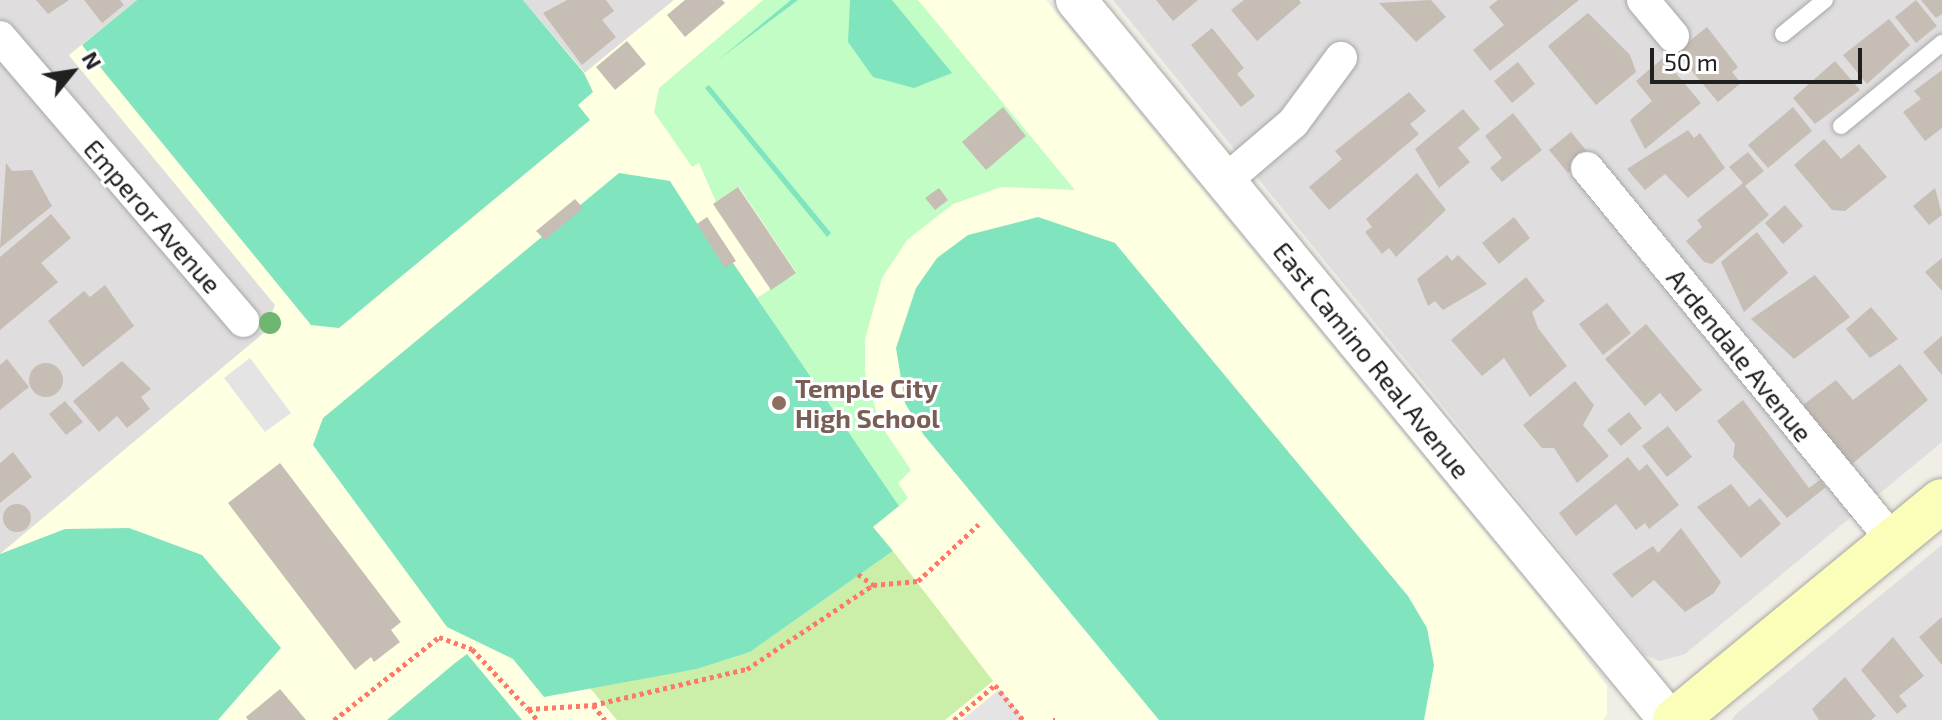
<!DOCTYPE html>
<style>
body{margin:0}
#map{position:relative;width:1942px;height:720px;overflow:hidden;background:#f1eee6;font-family:"Exo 2",sans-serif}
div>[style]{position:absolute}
.residential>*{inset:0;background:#dfdddd}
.education>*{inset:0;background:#ffffe2}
.grass>*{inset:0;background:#cbeea9}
.park>*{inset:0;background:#c2fdc6}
.pitch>*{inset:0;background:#80e5be}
.parking>*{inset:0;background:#e4e4e4}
.building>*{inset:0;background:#c6bdb5}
.round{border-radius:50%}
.path>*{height:5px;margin-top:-2.5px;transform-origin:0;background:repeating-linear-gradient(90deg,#ff796a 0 4px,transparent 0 8px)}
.roads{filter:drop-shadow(0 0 2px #a7a7a7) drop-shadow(0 0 2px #a7a7a7)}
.service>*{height:16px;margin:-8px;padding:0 8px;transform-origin:8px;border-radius:8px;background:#fff}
.minor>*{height:32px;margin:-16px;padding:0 16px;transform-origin:16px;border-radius:16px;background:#fff}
.tertiary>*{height:40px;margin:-20px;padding:0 20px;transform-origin:20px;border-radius:20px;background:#fff}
.secondary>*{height:44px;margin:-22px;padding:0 22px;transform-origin:22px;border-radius:22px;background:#fafeb8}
.trees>*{width:22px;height:22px;margin:-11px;border-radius:50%;background:#6fb670}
.dots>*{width:22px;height:22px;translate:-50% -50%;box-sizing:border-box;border:4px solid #fff;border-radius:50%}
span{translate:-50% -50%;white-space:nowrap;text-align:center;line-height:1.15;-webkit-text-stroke:6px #fff;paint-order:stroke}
.street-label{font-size:26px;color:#202020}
.education-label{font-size:26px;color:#785e54;font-weight:700}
.left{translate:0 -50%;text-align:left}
.north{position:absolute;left:32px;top:32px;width:80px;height:80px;-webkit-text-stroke:6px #fff;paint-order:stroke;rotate:60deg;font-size:22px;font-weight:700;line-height:32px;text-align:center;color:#202020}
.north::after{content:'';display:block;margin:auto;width:28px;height:36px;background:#202020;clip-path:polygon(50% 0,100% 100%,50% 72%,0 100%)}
.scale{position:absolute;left:1650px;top:48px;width:212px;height:36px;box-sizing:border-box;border:4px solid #202020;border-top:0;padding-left:10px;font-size:24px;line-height:28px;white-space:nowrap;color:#202020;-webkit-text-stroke:6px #fff;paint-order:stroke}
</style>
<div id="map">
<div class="residential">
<div style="clip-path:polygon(0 0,137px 0,69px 56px,275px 305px,265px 332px,0 554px)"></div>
<div style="clip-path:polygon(523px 0,674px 0,584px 73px)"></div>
<div style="clip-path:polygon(1113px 0,1942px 0,1942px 442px,1685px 654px,1660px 661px,1645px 655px)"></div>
<div style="clip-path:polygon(1942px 545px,1942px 720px,1732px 720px,1736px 714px)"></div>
</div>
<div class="education">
<div style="clip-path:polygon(137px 0,523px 0,585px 73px,674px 0,1046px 0,1563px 627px,1607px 686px,1607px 714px,1603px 720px,0 720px,0 554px,265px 332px,275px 305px,69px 55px)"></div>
</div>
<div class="grass">
<div style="clip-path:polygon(893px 551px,993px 681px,945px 720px,617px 720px,589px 687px,697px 669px,750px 652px)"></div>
</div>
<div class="park">
<div style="clip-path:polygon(763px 0,918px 0,1075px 190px,1001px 187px,953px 204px,907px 240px,882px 278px,865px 339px,865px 373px,880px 424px,911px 470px,898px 483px,908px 498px,899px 506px,757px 298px,796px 272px,739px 187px,716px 202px,699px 163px,692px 167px,654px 112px,659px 88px)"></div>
</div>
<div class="pitch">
<div style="clip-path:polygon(137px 0,523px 0,584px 73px,593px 92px,578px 105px,590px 120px,339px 328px,311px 325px,82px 45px)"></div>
<div style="clip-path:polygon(791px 0,798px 0,718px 60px)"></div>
<div style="clip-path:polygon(850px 0,892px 0,952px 73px,914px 88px,873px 77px,848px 42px)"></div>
<div style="clip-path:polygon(709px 85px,831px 233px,827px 237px,705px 88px)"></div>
<div style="clip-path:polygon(619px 173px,670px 181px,725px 267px,733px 263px,899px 506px,873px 527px,893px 551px,750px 652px,697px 669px,544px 697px,513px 659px,447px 627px,313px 445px,323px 418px)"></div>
<div style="clip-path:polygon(1038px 217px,1115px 243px,1408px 596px,1427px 628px,1434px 665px,1424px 720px,1159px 720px,923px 434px,905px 403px,896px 348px,916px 288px,937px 258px,968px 235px)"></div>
<div style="clip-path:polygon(129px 528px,202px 555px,281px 648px,218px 720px,0 720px,0 554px,65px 529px)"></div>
<div style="clip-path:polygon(467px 654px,522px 720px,387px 720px,455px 663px)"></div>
</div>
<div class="parking">
<div style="clip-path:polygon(250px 358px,291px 413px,265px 432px,224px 378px)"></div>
<div style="clip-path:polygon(1000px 689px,1025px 720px,962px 720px)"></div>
</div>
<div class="building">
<div style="clip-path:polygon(36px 0,69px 0,48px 14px)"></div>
<div style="clip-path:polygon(84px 0,120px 0,124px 5px,102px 23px)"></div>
<div style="clip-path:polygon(567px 0,606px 0,614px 11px,602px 20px,616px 37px,582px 65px,543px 13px)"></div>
<div style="clip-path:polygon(685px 0,722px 0,725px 3px,685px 37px,667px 15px)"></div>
<div style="clip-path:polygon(1156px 0,1198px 0,1173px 21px)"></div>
<div style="clip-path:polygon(1244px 0,1299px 0,1301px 3px,1257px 41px,1231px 10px)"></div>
<div style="clip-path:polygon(1431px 0,1446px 17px,1416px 42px,1379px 3px)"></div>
<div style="clip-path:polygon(1498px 0,1579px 0,1490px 71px,1473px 50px,1504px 25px,1489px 7px)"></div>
<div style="clip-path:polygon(1916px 0,1937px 26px,1916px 43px,1895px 17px)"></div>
<div style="clip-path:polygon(1921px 0,1942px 0,1942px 14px,1936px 18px)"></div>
<div style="clip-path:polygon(1588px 13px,1630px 55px,1636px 72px,1596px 105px,1548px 46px)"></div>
<div style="clip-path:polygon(1889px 19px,1910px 45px,1867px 84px,1843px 55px)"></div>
<div style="clip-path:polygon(1707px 27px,1738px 67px,1732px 72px,1741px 83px,1718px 102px,1676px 52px)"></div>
<div style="clip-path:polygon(1212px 28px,1244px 68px,1237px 74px,1255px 96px,1241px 107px,1191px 45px)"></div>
<div style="clip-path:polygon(627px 41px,646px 64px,615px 90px,596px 67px)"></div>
<div style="clip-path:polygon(1663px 58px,1701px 103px,1645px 149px,1630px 120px,1652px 101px,1636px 81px)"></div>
<div style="clip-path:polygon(1835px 61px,1860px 90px,1815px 124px,1793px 98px)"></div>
<div style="clip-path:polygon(1518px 62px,1535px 84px,1512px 103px,1494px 81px)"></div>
<div style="clip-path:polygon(1942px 70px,1942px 128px,1925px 141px,1903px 112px,1921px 99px,1914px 91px)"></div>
<div style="clip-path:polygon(1409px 92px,1426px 111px,1410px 124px,1419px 134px,1329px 210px,1309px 187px,1342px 159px,1335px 151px)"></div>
<div style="clip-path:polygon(1003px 107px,1026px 136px,986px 170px,962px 142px)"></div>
<div style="clip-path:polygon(1793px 107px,1812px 131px,1768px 168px,1748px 145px)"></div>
<div style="clip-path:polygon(1463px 109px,1480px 129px,1458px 148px,1470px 162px,1439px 188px,1415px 149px)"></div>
<div style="clip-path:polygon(1513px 113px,1542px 150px,1502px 182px,1490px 168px,1502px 158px,1485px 136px)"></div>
<div style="clip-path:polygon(1688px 130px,1694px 138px,1700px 133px,1725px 168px,1688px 198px,1665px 174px,1645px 190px,1627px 169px)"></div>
<div style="clip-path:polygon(1571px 132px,1590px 155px,1568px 173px,1549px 150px)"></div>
<div style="clip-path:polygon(1824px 139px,1841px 159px,1859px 144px,1887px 177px,1845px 211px,1832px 210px,1794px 165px)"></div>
<div style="clip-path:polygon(1748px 152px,1764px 171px,1745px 186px,1769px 215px,1712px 264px,1704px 262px,1686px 241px,1702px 227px,1697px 220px,1743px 183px,1729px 167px)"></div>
<div style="clip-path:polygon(6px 163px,12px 171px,32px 170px,52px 206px,0 248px)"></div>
<div style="clip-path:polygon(1417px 173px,1446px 210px,1396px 257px,1389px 248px,1382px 254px,1365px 232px,1372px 227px,1366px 219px)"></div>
<div style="clip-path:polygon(738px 187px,796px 273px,771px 290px,713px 204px)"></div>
<div style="clip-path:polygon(939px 188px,948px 200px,935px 210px,925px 198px)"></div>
<div style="clip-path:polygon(1935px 188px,1942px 215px,1929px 225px,1913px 206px)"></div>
<div style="clip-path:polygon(575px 199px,583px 208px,545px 240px,536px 231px)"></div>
<div style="clip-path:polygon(1785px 205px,1803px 226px,1783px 244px,1765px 223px)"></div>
<div style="clip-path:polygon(51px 214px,71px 238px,41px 263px,58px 282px,0 330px,0 257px)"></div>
<div style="clip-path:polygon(707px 217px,736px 261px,725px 268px,697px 224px)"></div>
<div style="clip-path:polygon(1514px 217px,1530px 238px,1499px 264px,1482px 243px)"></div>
<div style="clip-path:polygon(1757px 232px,1788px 273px,1744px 312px,1721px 262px)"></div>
<div style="clip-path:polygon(1447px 255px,1452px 261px,1458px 255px,1487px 284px,1443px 310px,1435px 301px,1428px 306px,1417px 279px)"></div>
<div style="clip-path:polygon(1942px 258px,1942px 291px,1925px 272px)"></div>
<div style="clip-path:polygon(1815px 275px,1850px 317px,1794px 359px,1751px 319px)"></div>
<div style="clip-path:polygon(1526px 277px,1545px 301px,1532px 312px,1538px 328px,1567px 366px,1530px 397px,1504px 358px,1482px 376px,1451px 340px)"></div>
<div style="clip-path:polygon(105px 285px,134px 326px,83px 367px,48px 321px,84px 291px,90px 297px)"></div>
<div style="clip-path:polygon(1607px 303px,1631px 333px,1603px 355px,1579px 324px)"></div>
<div style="clip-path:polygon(1871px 307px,1898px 339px,1870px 358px,1846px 329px)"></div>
<div style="clip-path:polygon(1646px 324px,1702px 390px,1676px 412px,1660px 393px,1645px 406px,1605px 359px)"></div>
<div style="clip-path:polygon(1942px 336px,1942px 375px,1923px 352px)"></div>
<div style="clip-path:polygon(7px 359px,29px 387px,0 410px,0 365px)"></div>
<div style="clip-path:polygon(122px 361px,151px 389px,141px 397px,150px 409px,127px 428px,117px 416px,99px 432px,73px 401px)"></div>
<div class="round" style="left:29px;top:363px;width:34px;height:34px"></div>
<div style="clip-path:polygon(1900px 364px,1928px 400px,1851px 465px,1803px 405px,1836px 380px,1853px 400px)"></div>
<div style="clip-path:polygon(1575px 381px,1594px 405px,1583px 425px,1609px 456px,1577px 483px,1554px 448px,1542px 448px,1523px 425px)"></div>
<div style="clip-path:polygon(1743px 400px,1809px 488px,1820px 480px,1826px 487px,1787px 518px,1733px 457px,1735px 444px,1717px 421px)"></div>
<div style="clip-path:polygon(65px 401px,83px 422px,66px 435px,49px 414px)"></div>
<div style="clip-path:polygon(1629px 412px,1642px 428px,1621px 446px,1607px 430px)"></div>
<div style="clip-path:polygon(1668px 426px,1692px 457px,1667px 477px,1642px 446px)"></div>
<div style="clip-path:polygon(13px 452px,32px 477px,0 503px,0 463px)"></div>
<div style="clip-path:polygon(1628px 457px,1639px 471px,1647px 464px,1679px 505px,1649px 529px,1645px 523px,1636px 530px,1616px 504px,1576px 536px,1559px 513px)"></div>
<div style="clip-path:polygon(280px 463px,401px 622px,391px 630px,400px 642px,374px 662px,371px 657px,355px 670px,228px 503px)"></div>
<div style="clip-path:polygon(1731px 484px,1749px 507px,1760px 498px,1781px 524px,1741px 558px,1697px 507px)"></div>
<div class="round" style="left:3px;top:504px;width:28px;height:28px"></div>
<div style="clip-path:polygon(1681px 528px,1721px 582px,1714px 593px,1685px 612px,1654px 580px,1632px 598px,1612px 574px,1653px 546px,1658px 553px)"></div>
<div style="clip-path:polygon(1942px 617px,1942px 665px,1919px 637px)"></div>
<div style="clip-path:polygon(1893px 637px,1924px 676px,1899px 696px,1907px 706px,1897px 714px,1861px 670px)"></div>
<div style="clip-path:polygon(1845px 677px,1876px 716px,1871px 720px,1819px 720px,1812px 709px)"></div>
<div style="clip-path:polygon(280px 689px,306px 720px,248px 720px,246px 717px)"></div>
</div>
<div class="path">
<div style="left:858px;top:574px;width:19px;rotate:36deg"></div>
<div style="left:593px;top:705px;width:158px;rotate:-13.2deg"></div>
<div style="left:747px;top:669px;width:151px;rotate:-33.7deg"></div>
<div style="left:873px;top:585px;width:45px;rotate:-5.1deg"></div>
<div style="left:918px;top:581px;width:83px;rotate:-43.1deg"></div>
<div style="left:529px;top:709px;width:14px;rotate:54deg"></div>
<div style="left:334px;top:720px;width:134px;rotate:-38.3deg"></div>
<div style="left:439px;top:637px;width:35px;rotate:20deg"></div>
<div style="left:472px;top:649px;width:82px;rotate:47deg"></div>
<div style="left:528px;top:709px;width:65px;rotate:-3.5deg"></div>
<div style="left:593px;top:705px;width:19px;rotate:51deg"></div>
<div style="left:954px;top:720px;width:54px;rotate:-40.5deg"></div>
<div style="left:995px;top:685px;width:45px;rotate:51.3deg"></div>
<div style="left:1053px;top:720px;width:2px"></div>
</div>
<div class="roads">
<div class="service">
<div style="left:1783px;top:34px;width:54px;rotate:-39deg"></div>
<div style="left:1841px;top:126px;width:131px;rotate:-39.4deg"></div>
</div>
<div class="minor">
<div style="left:1643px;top:0;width:47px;rotate:50.2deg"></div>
<div style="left:0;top:37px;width:374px;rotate:49.4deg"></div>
<div style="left:1587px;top:168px;width:484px;rotate:50.6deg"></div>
<div style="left:1225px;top:181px;width:89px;rotate:-40.5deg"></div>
<div style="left:1293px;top:123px;width:81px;rotate:-53.6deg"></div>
</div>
<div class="tertiary">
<div style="left:1076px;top:0;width:933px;rotate:50.52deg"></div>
</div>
<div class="secondary">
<div style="left:1675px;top:720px;width:345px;rotate:-39.4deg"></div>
</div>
</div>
<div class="trees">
<div style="left:270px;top:323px"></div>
</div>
<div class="dots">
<div style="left:779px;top:403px;background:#8d6e63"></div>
</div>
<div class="street-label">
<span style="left:153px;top:216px;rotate:49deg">Emperor Avenue</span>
<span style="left:1740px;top:355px;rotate:51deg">Ardendale Avenue</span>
<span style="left:1372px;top:360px;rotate:51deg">East Camino Real Avenue</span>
</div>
<div class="education-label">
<span class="left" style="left:795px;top:403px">Temple City<br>High School</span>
</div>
<div class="north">N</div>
<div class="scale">50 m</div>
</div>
